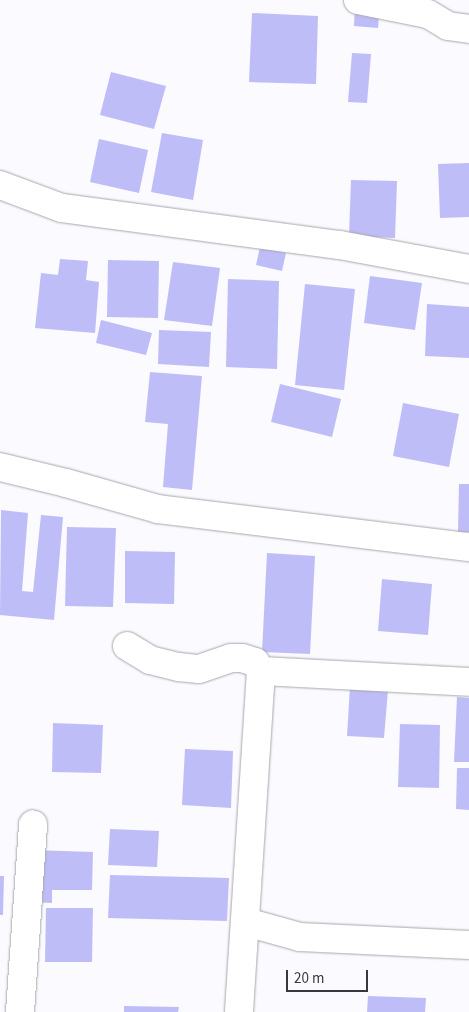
<!DOCTYPE html>
<style>
body{margin:0}
#map{position:relative;width:469px;height:1012px;overflow:hidden;background:#fafaff;font-family:"Source Sans 3",sans-serif}
div>[style]{position:absolute}
.building>*{inset:0;background:#bebdf7}
.roads{filter:drop-shadow(0 0 1px #a7a7ac) drop-shadow(0 0 1px #a7a7ac)}
.minor>*{height:28px;margin:-14px;padding:0 14px;transform-origin:14px;border-radius:14px;background:#fff}
span{translate:-50% -50%;white-space:nowrap;text-align:center;line-height:1.15;-webkit-text-stroke:4px #fafaff;paint-order:stroke}
.scale{position:absolute;left:286px;top:970px;width:82px;height:22px;box-sizing:border-box;border:2px solid #38383b;border-top:0;padding-left:6px;font-size:15px;line-height:18px;white-space:nowrap;color:#38383b;-webkit-text-stroke:4px #fafaff;paint-order:stroke}
</style>
<div id="map">
<div class="building">
<div style="clip-path:polygon(355px 3px,380px 5px,378px 28px,354px 26px)"></div>
<div style="clip-path:polygon(252px 13px,318px 16px,316px 84px,249px 82px)"></div>
<div style="clip-path:polygon(352px 53px,371px 54px,367px 103px,348px 102px)"></div>
<div style="clip-path:polygon(111px 72px,166px 86px,154px 129px,100px 115px)"></div>
<div style="clip-path:polygon(162px 133px,203px 140px,193px 200px,151px 192px)"></div>
<div style="clip-path:polygon(99px 139px,148px 150px,139px 193px,90px 182px)"></div>
<div style="clip-path:polygon(469px 163px,469px 217px,440px 218px,438px 164px)"></div>
<div style="clip-path:polygon(351px 180px,397px 181px,395px 238px,349px 236px)"></div>
<div style="clip-path:polygon(260px 247px,286px 253px,282px 271px,256px 265px)"></div>
<div style="clip-path:polygon(60px 259px,88px 261px,86px 280px,99px 282px,95px 333px,35px 328px,41px 273px,58px 275px)"></div>
<div style="clip-path:polygon(108px 260px,159px 261px,158px 318px,107px 317px)"></div>
<div style="clip-path:polygon(173px 262px,220px 268px,212px 326px,164px 320px)"></div>
<div style="clip-path:polygon(370px 276px,422px 283px,415px 330px,364px 323px)"></div>
<div style="clip-path:polygon(228px 279px,279px 281px,277px 369px,226px 367px)"></div>
<div style="clip-path:polygon(305px 284px,355px 289px,344px 390px,295px 385px)"></div>
<div style="clip-path:polygon(427px 304px,469px 307px,469px 358px,425px 356px)"></div>
<div style="clip-path:polygon(101px 320px,152px 333px,146px 355px,96px 343px)"></div>
<div style="clip-path:polygon(159px 330px,211px 332px,209px 367px,158px 364px)"></div>
<div style="clip-path:polygon(150px 372px,202px 376px,192px 490px,163px 487px,168px 424px,145px 422px)"></div>
<div style="clip-path:polygon(280px 384px,341px 399px,332px 437px,271px 422px)"></div>
<div style="clip-path:polygon(403px 403px,459px 414px,449px 467px,393px 456px)"></div>
<div style="clip-path:polygon(459px 484px,469px 484px,469px 532px,458px 532px)"></div>
<div style="clip-path:polygon(1px 510px,28px 513px,22px 591px,33px 592px,41px 515px,63px 517px,54px 620px,0 615px)"></div>
<div style="clip-path:polygon(67px 527px,116px 528px,113px 607px,65px 606px)"></div>
<div style="clip-path:polygon(125px 551px,175px 552px,174px 604px,125px 603px)"></div>
<div style="clip-path:polygon(267px 553px,315px 556px,310px 654px,262px 652px)"></div>
<div style="clip-path:polygon(382px 579px,432px 584px,428px 635px,378px 631px)"></div>
<div style="clip-path:polygon(350px 687px,388px 690px,384px 738px,347px 736px)"></div>
<div style="clip-path:polygon(457px 697px,469px 698px,469px 762px,454px 762px)"></div>
<div style="clip-path:polygon(53px 723px,103px 725px,101px 773px,52px 772px)"></div>
<div style="clip-path:polygon(400px 724px,440px 725px,439px 788px,398px 787px)"></div>
<div style="clip-path:polygon(185px 749px,233px 751px,231px 808px,182px 805px)"></div>
<div style="clip-path:polygon(457px 768px,469px 768px,469px 810px,456px 809px)"></div>
<div style="clip-path:polygon(110px 829px,159px 831px,157px 867px,108px 865px)"></div>
<div style="clip-path:polygon(33px 850px,93px 852px,92px 890px,52px 890px,52px 903px,32px 902px)"></div>
<div style="clip-path:polygon(110px 875px,229px 878px,227px 921px,108px 918px)"></div>
<div style="clip-path:polygon(0 876px,4px 876px,3px 915px,0 915px)"></div>
<div style="clip-path:polygon(46px 908px,93px 908px,92px 962px,45px 962px)"></div>
<div style="clip-path:polygon(368px 996px,426px 998px,425px 1012px,367px 1012px)"></div>
<div style="clip-path:polygon(124px 1006px,179px 1007px,178px 1012px,124px 1012px)"></div>
</div>
<div class="roads">
<div class="minor">
<div style="left:358px;top:0;width:71px;rotate:11.3deg"></div>
<div style="left:428px;top:14px;width:23px;rotate:31deg"></div>
<div style="left:448px;top:26px;width:21px;rotate:8deg"></div>
<div style="left:0;top:185px;width:66px;rotate:20.4deg"></div>
<div style="left:62px;top:208px;width:280px;rotate:7.6deg"></div>
<div style="left:340px;top:245px;width:131px;rotate:10.5deg"></div>
<div style="left:0;top:467px;width:68px;rotate:13.6deg"></div>
<div style="left:66px;top:483px;width:96px;rotate:15.8deg"></div>
<div style="left:158px;top:509px;width:313px;rotate:7deg"></div>
<div style="left:127px;top:646px;width:27px;rotate:31deg"></div>
<div style="left:150px;top:660px;width:30px;rotate:14deg"></div>
<div style="left:179px;top:667px;width:20px;rotate:6deg"></div>
<div style="left:199px;top:669px;width:34px;rotate:-19deg"></div>
<div style="left:231px;top:658px;width:11px"></div>
<div style="left:242px;top:658px;width:14px;rotate:17deg"></div>
<div style="left:255px;top:662px;width:11px;rotate:56deg"></div>
<div style="left:261px;top:671px;width:342px;rotate:93.7deg"></div>
<div style="left:261px;top:671px;width:208px;rotate:3deg"></div>
<div style="left:246px;top:922px;width:56px;rotate:15.5deg"></div>
<div style="left:300px;top:937px;width:169px;rotate:2.7deg"></div>
<div style="left:20px;top:1012px;width:188px;rotate:-86deg"></div>
</div>
</div>
<div class="scale">20 m</div>
</div>
